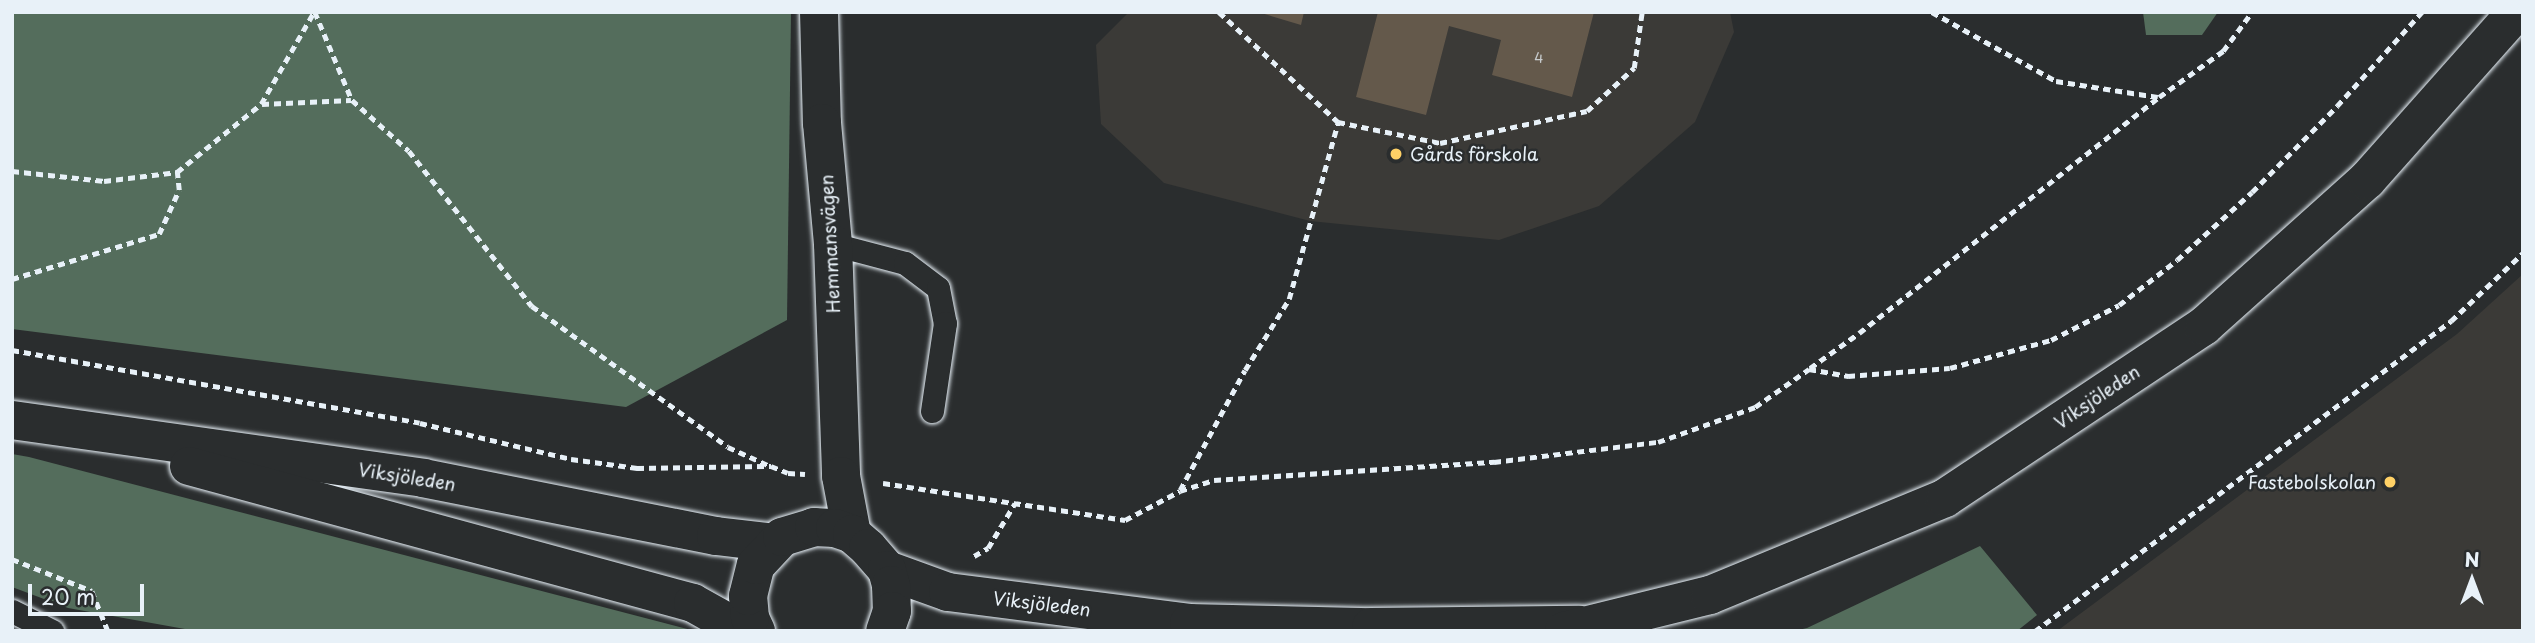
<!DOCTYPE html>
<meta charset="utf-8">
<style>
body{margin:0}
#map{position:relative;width:2535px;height:643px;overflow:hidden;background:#2a2d2e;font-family:"Playpen Sans",sans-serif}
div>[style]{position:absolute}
.built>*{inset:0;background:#3b3a37}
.green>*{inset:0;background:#546d5c}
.building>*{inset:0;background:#64594b}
.path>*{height:4.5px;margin-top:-2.25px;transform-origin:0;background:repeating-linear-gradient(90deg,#e8f1f8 0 7px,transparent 0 12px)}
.roads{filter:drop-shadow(0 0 2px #e8f1f8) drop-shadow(0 0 2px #e8f1f8)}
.service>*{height:23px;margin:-11.5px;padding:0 11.5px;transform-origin:11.5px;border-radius:11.5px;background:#2a2d2e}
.minor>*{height:38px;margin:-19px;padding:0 19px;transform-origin:19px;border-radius:19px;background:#2a2d2e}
.secondary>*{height:38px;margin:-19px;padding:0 19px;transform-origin:19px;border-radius:19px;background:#2a2d2e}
.dots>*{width:19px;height:19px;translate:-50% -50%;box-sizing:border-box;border:4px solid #2a2d2e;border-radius:50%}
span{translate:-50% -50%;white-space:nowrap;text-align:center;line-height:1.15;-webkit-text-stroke:5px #2a2d2e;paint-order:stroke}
.number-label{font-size:14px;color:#c7cbcd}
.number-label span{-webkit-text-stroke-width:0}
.poi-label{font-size:18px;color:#e8f1f8}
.left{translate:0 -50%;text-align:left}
.right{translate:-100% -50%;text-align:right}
.street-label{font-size:18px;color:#e8f1f8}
.frame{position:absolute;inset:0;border:14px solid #e8f1f8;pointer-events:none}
.north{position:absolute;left:2437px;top:545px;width:70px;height:70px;-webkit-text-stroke:5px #2a2d2e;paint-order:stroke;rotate:0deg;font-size:19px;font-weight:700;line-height:28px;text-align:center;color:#e8f1f8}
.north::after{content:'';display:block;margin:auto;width:24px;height:32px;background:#e8f1f8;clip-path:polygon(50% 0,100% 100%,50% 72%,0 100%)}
.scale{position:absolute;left:28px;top:584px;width:116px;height:32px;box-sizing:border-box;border:4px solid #e8f1f8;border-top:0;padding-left:9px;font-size:21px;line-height:24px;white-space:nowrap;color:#e8f1f8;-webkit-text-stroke:5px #2a2d2e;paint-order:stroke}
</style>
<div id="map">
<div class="built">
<div style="clip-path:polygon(1129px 12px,1730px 12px,1734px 32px,1695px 122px,1599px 206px,1499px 240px,1310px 221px,1164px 183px,1101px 124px,1096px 45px)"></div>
<div style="clip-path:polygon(2523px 274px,2523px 631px,2057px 631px,2457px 334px)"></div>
</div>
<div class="green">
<div style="clip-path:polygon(12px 12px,791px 12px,787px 320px,626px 407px,12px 329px)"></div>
<div style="clip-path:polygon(2143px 12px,2218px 12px,2202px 35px,2146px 35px)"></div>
<div style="clip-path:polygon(12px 454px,29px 457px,695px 631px,196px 631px,68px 608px,12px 587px)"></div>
<div style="clip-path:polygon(1980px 546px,2037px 615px,2017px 631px,1794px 631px,1807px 628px)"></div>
</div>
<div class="building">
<div style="clip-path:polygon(1258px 12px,1304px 12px,1301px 25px)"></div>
<div style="clip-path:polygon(1378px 12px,1594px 12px,1572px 97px,1492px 75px,1501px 40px,1449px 26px,1426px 115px,1356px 97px)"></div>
</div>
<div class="path">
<div style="left:315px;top:12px;width:95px;rotate:67.2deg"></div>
<div style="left:352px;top:100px;width:76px;rotate:41.8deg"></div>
<div style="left:409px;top:151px;width:198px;rotate:51.6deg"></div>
<div style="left:532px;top:306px;width:241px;rotate:35.7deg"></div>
<div style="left:728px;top:447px;width:46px;rotate:24.3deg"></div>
<div style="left:1219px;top:12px;width:162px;rotate:42.7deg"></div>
<div style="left:1338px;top:122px;width:104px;rotate:11.6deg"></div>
<div style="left:1440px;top:143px;width:150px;rotate:-12.3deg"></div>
<div style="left:1587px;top:111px;width:64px;rotate:-42.5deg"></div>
<div style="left:1634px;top:68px;width:57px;rotate:-81.9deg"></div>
<div style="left:1932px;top:12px;width:142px;rotate:29.1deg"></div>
<div style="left:2056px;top:81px;width:103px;rotate:8.9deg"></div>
<div style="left:262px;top:104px;width:89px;rotate:-2.6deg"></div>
<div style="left:12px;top:171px;width:93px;rotate:6.2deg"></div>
<div style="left:104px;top:181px;width:74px;rotate:-7deg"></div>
<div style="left:177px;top:172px;width:108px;rotate:-39deg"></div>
<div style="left:261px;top:104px;width:106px;rotate:-60.1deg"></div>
<div style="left:12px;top:279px;width:154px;rotate:-17deg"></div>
<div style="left:159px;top:234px;width:48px;rotate:-65.6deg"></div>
<div style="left:179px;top:190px;width:18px;rotate:-96deg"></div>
<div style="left:12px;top:350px;width:414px;rotate:10.1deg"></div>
<div style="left:420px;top:423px;width:155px;rotate:13.4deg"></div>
<div style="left:571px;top:459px;width:67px;rotate:7.8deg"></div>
<div style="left:637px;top:468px;width:134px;rotate:-0.9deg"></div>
<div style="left:771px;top:466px;width:18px;rotate:22deg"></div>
<div style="left:788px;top:473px;width:17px;rotate:3deg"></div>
<div style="left:1810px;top:368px;width:60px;rotate:-35.5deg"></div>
<div style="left:1859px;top:333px;width:382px;rotate:-38.2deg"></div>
<div style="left:2159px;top:97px;width:79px;rotate:-35.7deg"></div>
<div style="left:2223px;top:51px;width:49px;rotate:-53.4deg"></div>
<div style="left:883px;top:483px;width:245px;rotate:8.7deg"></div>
<div style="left:1125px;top:520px;width:62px;rotate:-27.8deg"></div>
<div style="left:1180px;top:491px;width:36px;rotate:-18deg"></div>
<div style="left:1214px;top:480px;width:281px;rotate:-3.7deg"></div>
<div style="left:1494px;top:462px;width:165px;rotate:-7deg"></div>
<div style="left:1658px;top:442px;width:103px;rotate:-19.8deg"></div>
<div style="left:1755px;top:407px;width:66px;rotate:-35.1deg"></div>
<div style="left:1809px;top:369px;width:40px;rotate:10deg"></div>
<div style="left:1848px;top:376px;width:102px;rotate:-4.5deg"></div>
<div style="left:1950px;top:368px;width:105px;rotate:-15.5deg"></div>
<div style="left:2051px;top:340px;width:76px;rotate:-27.2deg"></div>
<div style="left:2119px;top:305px;width:73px;rotate:-37.8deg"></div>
<div style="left:2177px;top:260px;width:101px;rotate:-42.2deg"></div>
<div style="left:2252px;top:192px;width:121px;rotate:-45.3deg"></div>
<div style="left:2337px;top:106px;width:127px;rotate:-47.9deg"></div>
<div style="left:1180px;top:490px;width:136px;rotate:-61.6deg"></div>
<div style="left:1245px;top:370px;width:84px;rotate:-58.2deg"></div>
<div style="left:1289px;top:299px;width:184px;rotate:-74.5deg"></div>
<div style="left:974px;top:556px;width:16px;rotate:-30deg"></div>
<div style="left:988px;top:548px;width:52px;rotate:-59deg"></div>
<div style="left:12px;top:559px;width:86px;rotate:21.8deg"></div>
<div style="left:92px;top:591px;width:43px;rotate:68.2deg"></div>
<div style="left:2035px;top:631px;width:519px;rotate:-36.69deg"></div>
<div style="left:2451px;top:321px;width:99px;rotate:-43.4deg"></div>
</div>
<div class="roads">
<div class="service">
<div style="left:833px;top:244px;width:74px;rotate:14.8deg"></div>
<div style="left:905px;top:263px;width:41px;rotate:37.1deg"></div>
<div style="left:938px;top:288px;width:36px;rotate:79deg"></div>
<div style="left:945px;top:323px;width:89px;rotate:98.4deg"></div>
<div style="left:12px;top:611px;width:45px;rotate:26.6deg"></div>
</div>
<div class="minor">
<div style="left:819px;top:12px;width:111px;rotate:88.5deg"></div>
<div style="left:822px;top:123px;width:121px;rotate:84.8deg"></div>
<div style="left:833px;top:244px;width:232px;rotate:88deg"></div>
<div style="left:841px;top:476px;width:59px;rotate:79.3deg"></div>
</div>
<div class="secondary">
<div style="left:12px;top:420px;width:415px;rotate:8deg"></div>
<div style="left:423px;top:478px;width:299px;rotate:11.2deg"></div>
<div style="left:716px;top:536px;width:59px;rotate:6.8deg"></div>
<div style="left:189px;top:466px;width:522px;rotate:15.21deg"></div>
<div style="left:693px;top:603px;width:57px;rotate:29.2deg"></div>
<div style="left:887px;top:570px;width:65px;rotate:19.8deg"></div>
<div style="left:948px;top:592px;width:243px;rotate:7.3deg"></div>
<div style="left:1189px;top:623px;width:182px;rotate:1.3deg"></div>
<div style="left:1371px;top:627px;width:208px;rotate:-0.6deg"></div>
<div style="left:756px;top:631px;width:14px;rotate:-115deg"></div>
<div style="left:750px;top:618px;width:22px;rotate:-95deg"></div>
<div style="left:748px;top:596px;width:32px;rotate:-76deg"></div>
<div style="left:756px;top:565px;width:38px;rotate:-47deg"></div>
<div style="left:782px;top:537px;width:34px;rotate:-17deg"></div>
<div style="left:814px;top:527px;width:21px;rotate:3deg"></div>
<div style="left:835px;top:528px;width:18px;rotate:19deg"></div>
<div style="left:852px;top:534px;width:21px;rotate:41deg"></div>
<div style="left:868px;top:548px;width:29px;rotate:49deg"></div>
<div style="left:887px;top:570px;width:16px;rotate:75deg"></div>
<div style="left:891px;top:585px;width:26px;rotate:88deg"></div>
<div style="left:892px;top:611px;width:21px;rotate:109deg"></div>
<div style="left:1564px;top:631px;width:150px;rotate:-13.9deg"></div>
<div style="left:1710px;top:595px;width:254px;rotate:-22.4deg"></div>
<div style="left:1945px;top:498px;width:311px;rotate:-33.6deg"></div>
<div style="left:2204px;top:326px;width:219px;rotate:-41.9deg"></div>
<div style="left:2367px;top:180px;width:225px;rotate:-48.4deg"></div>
</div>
</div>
<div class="dots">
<div style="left:1396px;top:154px;background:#ffd166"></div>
<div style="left:2390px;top:482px;background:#ffd166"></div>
</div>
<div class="number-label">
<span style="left:1539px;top:58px">4</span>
</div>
<div class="poi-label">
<span class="left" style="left:1410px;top:154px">Gårds förskola</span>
<span class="right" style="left:2376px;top:482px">Fastebolskolan</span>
</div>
<div class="street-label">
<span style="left:830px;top:244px;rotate:-93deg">Hemmansvägen</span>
<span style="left:2097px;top:397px;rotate:-34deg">Viksjöleden</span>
<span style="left:407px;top:477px;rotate:9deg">Viksjöleden</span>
<span style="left:1042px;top:604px;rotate:7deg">Viksjöleden</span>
</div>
<div class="frame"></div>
<div class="north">N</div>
<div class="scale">20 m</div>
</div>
